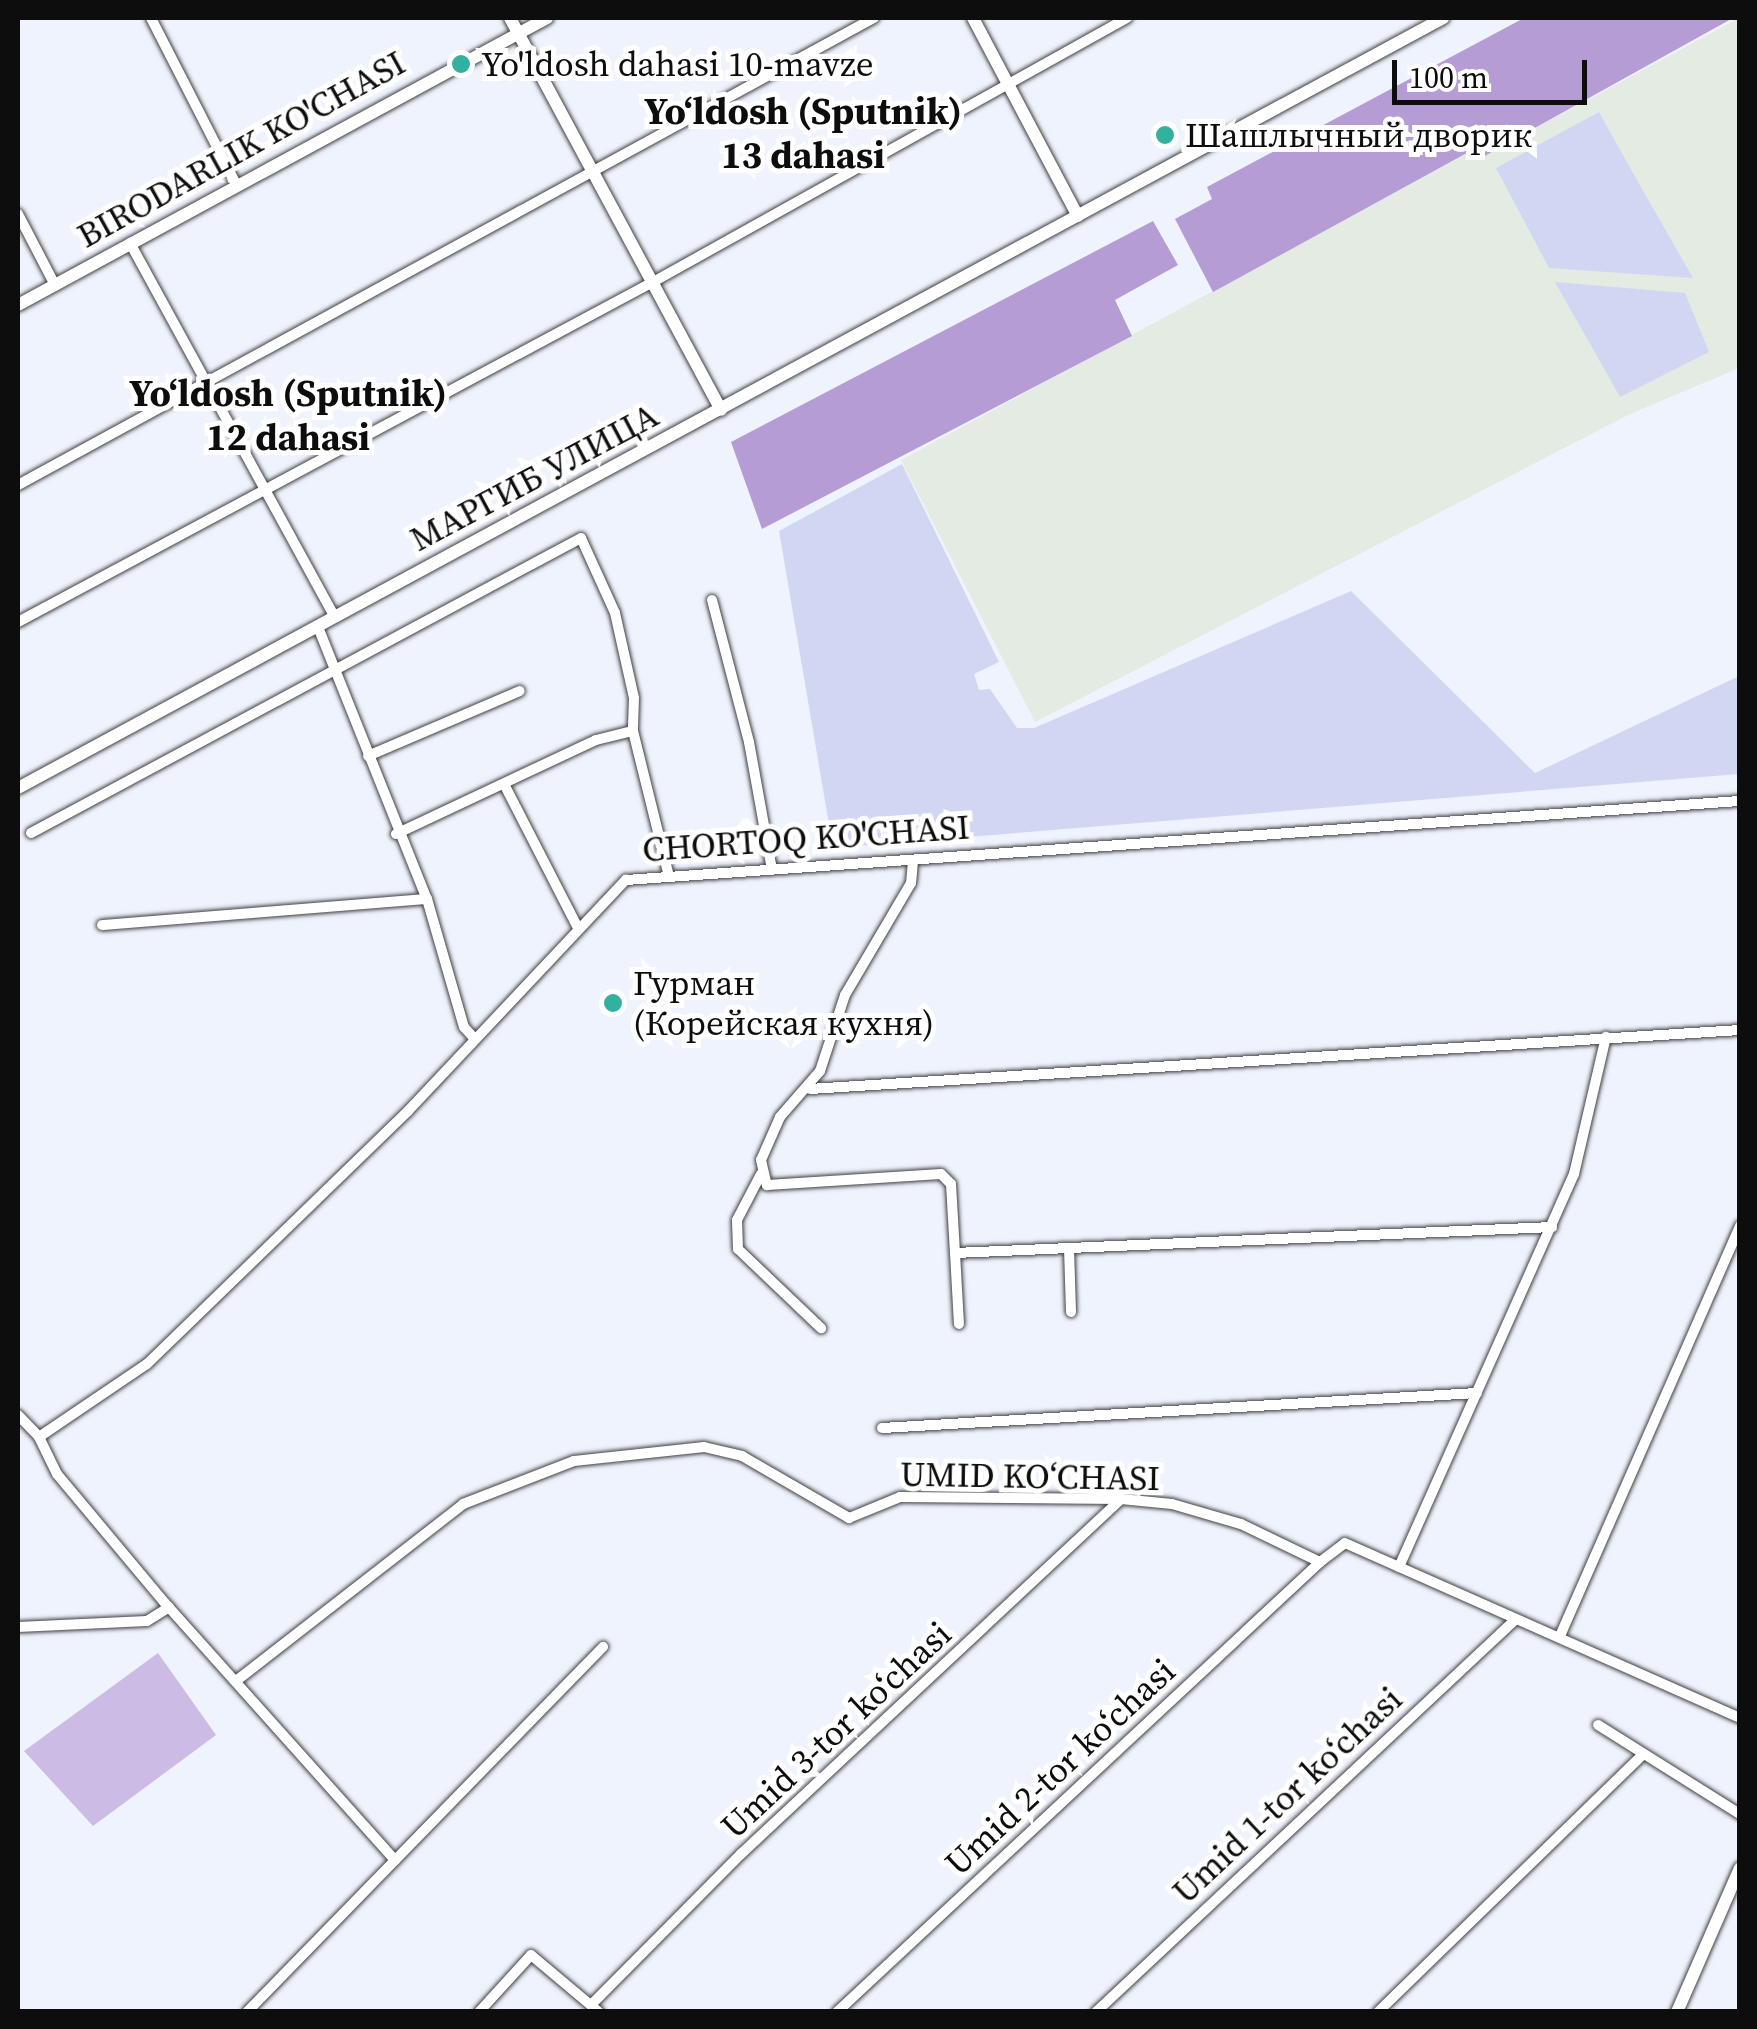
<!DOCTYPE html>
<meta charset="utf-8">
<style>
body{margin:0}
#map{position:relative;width:1757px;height:2029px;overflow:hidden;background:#eff3fe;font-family:"Source Serif 4",serif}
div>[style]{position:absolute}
.industrial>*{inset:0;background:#e4ebe2}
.farmland>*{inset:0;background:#d1d7f2}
.green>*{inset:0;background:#cbbbe5}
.forest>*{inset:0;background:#b59cd5}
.roads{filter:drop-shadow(0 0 2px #404040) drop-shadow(0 0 2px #404040)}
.minor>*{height:10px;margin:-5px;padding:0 5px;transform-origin:5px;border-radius:5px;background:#fff}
.tertiary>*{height:12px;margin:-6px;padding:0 6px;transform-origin:6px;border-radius:6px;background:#fff}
.dots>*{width:28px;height:28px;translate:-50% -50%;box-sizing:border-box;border:5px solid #fff;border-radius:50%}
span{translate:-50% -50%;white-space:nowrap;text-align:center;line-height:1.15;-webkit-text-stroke:10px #fff;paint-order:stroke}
.poi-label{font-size:35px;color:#0d0d0d}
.left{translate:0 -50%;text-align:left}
.street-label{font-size:35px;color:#0d0d0d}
.neighbourhood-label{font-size:38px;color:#0d0d0d;font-weight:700}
.frame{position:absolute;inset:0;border:20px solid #0d0d0d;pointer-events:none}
.scale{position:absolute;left:1392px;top:60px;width:195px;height:45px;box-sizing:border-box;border:5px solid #0d0d0d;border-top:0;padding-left:12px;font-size:30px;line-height:35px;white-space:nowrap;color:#0d0d0d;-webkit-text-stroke:8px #fff;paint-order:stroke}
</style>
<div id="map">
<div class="industrial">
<div style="clip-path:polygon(1739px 18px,1739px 368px,1628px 415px,1035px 722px,901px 460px,1477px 148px,1482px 157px)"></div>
</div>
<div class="farmland">
<div style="clip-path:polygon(1599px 112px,1638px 182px,1693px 278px,1549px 268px,1496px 168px)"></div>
<div style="clip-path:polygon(1555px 282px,1685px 293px,1709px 352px,1620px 397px)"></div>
<div style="clip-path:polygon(902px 464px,999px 662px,974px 674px,979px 690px,990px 689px,1017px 728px,1034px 728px,1351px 591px,1535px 773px,1739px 676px,1739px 774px,833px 848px,779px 531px)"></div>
</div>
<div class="green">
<div style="clip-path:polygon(158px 1653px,216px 1735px,93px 1826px,24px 1751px)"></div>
</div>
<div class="forest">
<div style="clip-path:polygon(1524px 18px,1733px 18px,1481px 158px,1476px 148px,1213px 292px,1175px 219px,1212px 199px,1207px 187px)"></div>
<div style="clip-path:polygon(1153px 221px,1178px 265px,1115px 300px,1132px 336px,762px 529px,731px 442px)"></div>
</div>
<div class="roads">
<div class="minor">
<div style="left:151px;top:18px;width:186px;rotate:62.9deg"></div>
<div style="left:18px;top:214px;width:80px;rotate:62.5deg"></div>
<div style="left:130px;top:243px;width:426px;rotate:61.3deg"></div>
<div style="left:18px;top:485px;width:975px;rotate:-28.62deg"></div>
<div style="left:712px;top:600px;width:147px;rotate:75.4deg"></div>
<div style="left:749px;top:742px;width:130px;rotate:79.8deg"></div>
<div style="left:18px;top:622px;width:720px;rotate:-28.17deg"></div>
<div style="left:653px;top:282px;width:543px;rotate:-29.12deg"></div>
<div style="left:318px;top:627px;width:293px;rotate:68.2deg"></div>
<div style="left:427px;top:899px;width:133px;rotate:73.9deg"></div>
<div style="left:464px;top:1027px;width:15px;rotate:48deg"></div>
<div style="left:368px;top:756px;width:165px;rotate:-23.2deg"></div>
<div style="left:504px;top:784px;width:160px;rotate:62.8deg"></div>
<div style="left:31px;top:833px;width:624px;rotate:-28.21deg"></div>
<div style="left:581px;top:538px;width:82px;rotate:65.6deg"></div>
<div style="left:615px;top:613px;width:87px;rotate:77.4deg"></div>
<div style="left:634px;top:698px;width:33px;rotate:92deg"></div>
<div style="left:633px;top:731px;width:149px;rotate:76.1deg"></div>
<div style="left:396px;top:834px;width:221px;rotate:-25.2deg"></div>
<div style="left:596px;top:740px;width:38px;rotate:-14deg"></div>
<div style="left:913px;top:861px;width:22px;rotate:95deg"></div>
<div style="left:911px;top:883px;width:130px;rotate:120.5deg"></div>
<div style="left:845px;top:995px;width:80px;rotate:108.2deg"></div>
<div style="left:820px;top:1071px;width:61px;rotate:131deg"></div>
<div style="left:780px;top:1117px;width:47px;rotate:113.8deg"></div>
<div style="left:761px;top:1160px;width:26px;rotate:77deg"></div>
<div style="left:767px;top:1185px;width:174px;rotate:-3.6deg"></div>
<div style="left:941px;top:1174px;width:14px;rotate:45deg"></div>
<div style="left:951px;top:1184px;width:69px;rotate:86.7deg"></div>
<div style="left:955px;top:1253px;width:598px;rotate:-2.49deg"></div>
<div style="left:102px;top:925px;width:326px;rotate:-4.6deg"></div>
<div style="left:810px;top:1089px;width:932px;rotate:-3.63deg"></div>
<div style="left:761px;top:1174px;width:52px;rotate:117.6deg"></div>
<div style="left:737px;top:1220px;width:29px;rotate:88deg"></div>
<div style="left:738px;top:1249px;width:115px;rotate:43.6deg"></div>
<div style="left:1069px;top:1248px;width:64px;rotate:88.2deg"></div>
<div style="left:955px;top:1253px;width:71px;rotate:86.8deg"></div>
<div style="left:18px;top:1415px;width:30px;rotate:46deg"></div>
<div style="left:39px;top:1437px;width:41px;rotate:64.1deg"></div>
<div style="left:57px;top:1474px;width:168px;rotate:50.1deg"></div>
<div style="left:165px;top:1603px;width:345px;rotate:48.2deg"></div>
<div style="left:882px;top:1428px;width:596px;rotate:-3.37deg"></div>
<div style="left:39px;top:1437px;width:130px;rotate:-34.1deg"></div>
<div style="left:147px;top:1364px;width:363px;rotate:-44.1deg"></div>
<div style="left:408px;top:1111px;width:318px;rotate:-46.7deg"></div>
<div style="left:626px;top:880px;width:1117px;rotate:-4.06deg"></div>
<div style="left:1399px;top:1567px;width:430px;rotate:-66deg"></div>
<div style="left:1574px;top:1174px;width:141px;rotate:-76.9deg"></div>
<div style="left:18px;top:1627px;width:129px;rotate:-2.7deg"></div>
<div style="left:147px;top:1621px;width:26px;rotate:-32deg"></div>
<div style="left:1560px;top:1636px;width:448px;rotate:-66.3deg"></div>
<div style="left:236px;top:1681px;width:288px;rotate:-37.9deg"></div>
<div style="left:463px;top:1504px;width:119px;rotate:-21.2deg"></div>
<div style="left:574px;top:1461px;width:131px;rotate:-6.1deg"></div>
<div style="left:704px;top:1447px;width:39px;rotate:13deg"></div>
<div style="left:742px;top:1456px;width:124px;rotate:30.1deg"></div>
<div style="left:849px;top:1518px;width:55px;rotate:-22.4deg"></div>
<div style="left:900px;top:1497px;width:221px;rotate:0.5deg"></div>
<div style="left:1121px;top:1499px;width:51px;rotate:5.6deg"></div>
<div style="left:1172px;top:1504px;width:72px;rotate:16.2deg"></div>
<div style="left:1241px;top:1524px;width:88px;rotate:25.7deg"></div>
<div style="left:1320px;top:1562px;width:31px;rotate:-37deg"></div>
<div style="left:1345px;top:1543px;width:432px;rotate:23.9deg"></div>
<div style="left:1598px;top:1725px;width:168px;rotate:32.1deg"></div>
<div style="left:591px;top:2005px;width:213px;rotate:-45.2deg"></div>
<div style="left:741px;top:1854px;width:520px;rotate:-43.05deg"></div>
<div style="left:247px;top:2012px;width:510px;rotate:-45.72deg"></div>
<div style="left:479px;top:2012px;width:77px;rotate:-47.6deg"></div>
<div style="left:531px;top:1955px;width:89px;rotate:40deg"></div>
<div style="left:837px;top:2012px;width:660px;rotate:-42.97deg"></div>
<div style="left:1096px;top:2012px;width:575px;rotate:-43.1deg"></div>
<div style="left:1378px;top:2012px;width:370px;rotate:-44.2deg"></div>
</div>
<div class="tertiary">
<div style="left:510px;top:18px;width:445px;rotate:61.7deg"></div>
<div style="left:973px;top:18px;width:224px;rotate:62.1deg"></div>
<div style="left:18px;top:305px;width:602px;rotate:-28.48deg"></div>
<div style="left:18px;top:788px;width:1620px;rotate:-28.38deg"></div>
<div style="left:1677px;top:2012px;width:157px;rotate:-66.4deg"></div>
</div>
</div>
<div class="dots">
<div style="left:461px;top:64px;background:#31b19e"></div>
<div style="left:1165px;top:135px;background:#31b19e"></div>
<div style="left:613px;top:1003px;background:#31b19e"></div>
</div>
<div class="poi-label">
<span class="left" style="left:481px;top:64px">Yo'ldosh dahasi 10-mavze</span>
<span class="left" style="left:1185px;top:135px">Шашлычный дворик</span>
<span class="left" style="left:633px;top:1003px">Гурман<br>(Корейская кухня)</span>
</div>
<div class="street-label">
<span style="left:241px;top:149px;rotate:-29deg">BIRODARLIK KO'CHASI</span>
<span style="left:534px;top:477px;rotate:-28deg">МАРГИБ УЛИЦА</span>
<span style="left:806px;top:838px;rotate:-4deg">CHORTOQ KO'CHASI</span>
<span style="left:1030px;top:1476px;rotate:1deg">UMID KO‘CHASI</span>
<span style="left:836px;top:1730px;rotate:-43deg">Umid 3-tor koʻchasi</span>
<span style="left:1060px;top:1767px;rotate:-43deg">Umid 2-tor koʻchasi</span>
<span style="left:1287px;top:1795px;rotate:-43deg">Umid 1-tor koʻchasi</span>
</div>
<div class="neighbourhood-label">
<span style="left:803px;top:134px">Yo‘ldosh (Sputnik)<br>13 dahasi</span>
<span style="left:288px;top:416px">Yo‘ldosh (Sputnik)<br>12 dahasi</span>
</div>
<div class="frame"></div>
<div class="scale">100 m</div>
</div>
